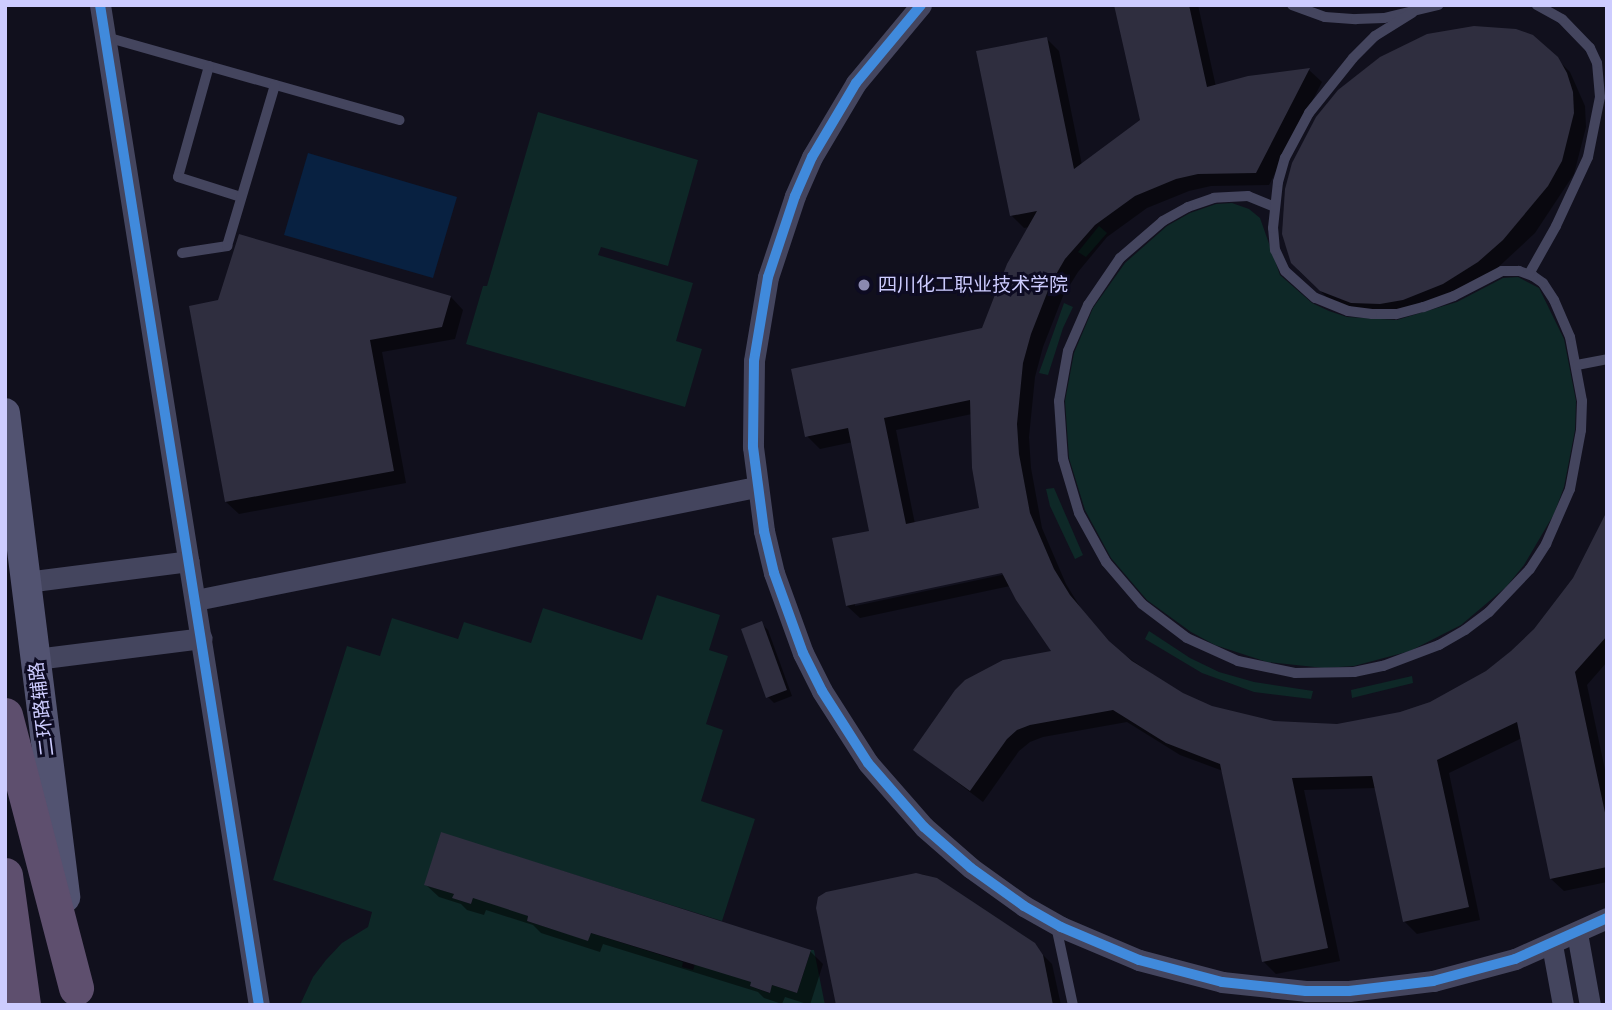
<!DOCTYPE html>
<meta charset="utf-8">
<style>
body{margin:0}
#map{position:relative;width:1612px;height:1010px;overflow:hidden;background:#11101d;font-family:Mulish,"Noto Sans SC",sans-serif}
div>[style]{position:absolute}
.green>*{inset:0;background:#0e2827}
.water>*{inset:0;background:#082141}
.shadow>*{inset:0;background:#0007}
.building>*{inset:0;background:#2f2e3f}
.service>*{height:10px;margin:-5px;padding:0 5px;transform-origin:5px;border-radius:5px;background:#44455e}
.minor>*{height:21px;margin:-10.5px;padding:0 10.5px;transform-origin:10.5px;border-radius:10.5px;background:#44455e}
.secondary>*{height:30px;margin:-15px;padding:0 15px;transform-origin:15px;border-radius:15px;background:#525371}
.trunk>*{height:35px;margin:-17.5px;padding:0 17.5px;transform-origin:17.5px;border-radius:17.5px;background:#5e4f6e}
.cycleway>*{height:10px;margin:-5px;padding:0 5px;transform-origin:5px;border-radius:5px;background:#408adc}
.dots>*{width:19px;height:19px;translate:-50% -50%;box-sizing:border-box;border:4px solid #0d0b22;border-radius:50%}
span{translate:-50% -50%;white-space:nowrap;text-align:center;line-height:1.15;-webkit-text-stroke:6px #0d0b22;paint-order:stroke}
.poi-label{font-size:19px;color:#cdccff}
.left{translate:0 -50%;text-align:left}
.street-label{font-size:19px;color:#cdccff}
.frame{position:absolute;inset:0;border:7px solid #cdccff;pointer-events:none}
</style>
<div id="map">
<div class="green">
<div style="clip-path:polygon(538px 112px,698px 160px,668px 266px,601px 247px,598px 255px,693px 283px,676px 341px,702px 349px,685px 407px,466px 344px,483px 286px,487px 286px)"></div>
<div style="clip-path:polygon(1232px 203px,1249px 209px,1260px 218px,1280px 275px,1312px 303px,1329px 311px,1347px 317px,1397px 320px,1457px 302px,1503px 278px,1518px 277px,1539px 288px,1564px 339px,1576px 401px,1575px 430px,1564px 487px,1554px 514px,1524px 565px,1506px 587px,1461px 625px,1410px 651px,1354px 666px,1324px 668px,1267px 662px,1215px 645px,1191px 632px,1147px 600px,1111px 558px,1085px 510px,1069px 458px,1065px 401px,1074px 353px,1093px 308px,1125px 263px,1167px 226px,1190px 213px,1216px 204px)"></div>
<div style="clip-path:polygon(1099px 226px,1107px 233px,1086px 257px,1078px 252px)"></div>
<div style="clip-path:polygon(1064px 303px,1073px 307px,1063px 328px,1048px 375px,1039px 373px)"></div>
<div style="clip-path:polygon(1054px 488px,1083px 555px,1075px 559px,1050px 506px,1046px 489px)"></div>
<div style="clip-path:polygon(657px 595px,720px 615px,709px 650px,728px 656px,706px 724px,723px 730px,701px 801px,755px 819px,722px 921px,441px 833px,425px 885px,454px 894px,453px 898px,471px 904px,478px 884px,528px 916px,527px 921px,587px 940px,591px 933px,683px 962px,682px 967px,693px 970px,695px 964px,757px 964px,750px 986px,769px 993px,772px 985px,797px 993px,811px 950px,814px 950px,825px 1005px,300px 1005px,313px 977px,326px 960px,342px 943px,368px 927px,372px 912px,273px 880px,347px 646px,380px 656px,392px 618px,458px 639px,464px 622px,531px 643px,543px 608px,642px 640px)"></div>
<div style="clip-path:polygon(1149px 631px,1190px 658px,1219px 672px,1254px 682px,1313px 691px,1311px 699px,1254px 692px,1202px 673px,1145px 639px)"></div>
<div style="clip-path:polygon(1412px 676px,1413px 683px,1352px 698px,1351px 690px)"></div>
</div>
<div class="water">
<div style="clip-path:polygon(308px 153px,457px 197px,433px 278px,284px 235px)"></div>
</div>
<div class="shadow">
<div style="clip-path:polygon(evenodd,1116px 5px,1198px 5px,1216px 87px,1248px 78px,1309px 70px,1322px 82px,1269px 185px,1211px 186px,1189px 191px,1147px 208px,1107px 237px,1078px 272px,1063px 296px,1043px 347px,1035px 377px,1029px 437px,1031px 468px,1042px 528px,1066px 584px,1082px 610px,1116px 649px,1182px 695px,1211px 707px,1273px 723px,1337px 725px,1400px 714px,1431px 703px,1487px 672px,1535px 631px,1574px 579px,1607px 515px,1607px 662px,1587px 685px,1607px 779px,1607px 882px,1564px 891px,1551px 879px,1522px 738px,1449px 773px,1480px 920px,1417px 934px,1404px 921px,1376px 788px,1304px 790px,1340px 961px,1276px 974px,1263px 961px,1223px 771px,1180px 755px,1127px 722px,1043px 737px,1030px 742px,1019px 751px,983px 802px,915px 750px,1054px 652px,1010px 586px,860px 618px,847px 606px,872px 532px,853px 442px,820px 449px,807px 436px,984px 330px,1030px 227px,1024px 228px,1011px 215px,1046px 38px,1059px 51px,1082px 165px,1142px 121px,1116px 5px,972px 414px,981px 510px,915px 524px,896px 430px,972px 414px,1116px 5px,1010px 570px,1011px 573px,855px 606px,855px 603px,1010px 570px)"></div>
<div style="clip-path:polygon(1557px 59px,1570px 72px,1585px 106px,1586px 127px,1574px 174px,1535px 233px,1491px 274px,1437px 305px,1394px 316px,1333px 303px,1298px 270px,1287px 247px)"></div>
<div style="clip-path:polygon(451px 297px,463px 310px,455px 339px,382px 352px,406px 483px,239px 514px,226px 502px,220px 302px)"></div>
<div style="clip-path:polygon(762px 624px,768px 630px,792px 696px,774px 703px,768px 697px)"></div>
<div style="clip-path:polygon(922px 874px,936px 879px,1039px 951px,1052px 964px,1061px 1005px,838px 1005px,827px 893px)"></div>
<div style="clip-path:polygon(426px 885px,810px 951px,823px 964px,810px 1005px,785px 997px,782px 1004px,764px 998px,758px 992px,603px 944px,600px 952px,541px 933px,533px 925px,486px 910px,484px 915px,467px 910px,461px 904px,439px 897px)"></div>
</div>
<div class="building">
<div style="clip-path:polygon(evenodd,1114px 5px,1189px 5px,1207px 87px,1248px 76px,1310px 68px,1256px 173px,1198px 174px,1176px 179px,1135px 196px,1095px 225px,1065px 259px,1051px 283px,1031px 334px,1023px 363px,1017px 424px,1019px 454px,1030px 513px,1054px 569px,1070px 595px,1109px 641px,1132px 661px,1183px 693px,1212px 706px,1274px 721px,1337px 724px,1400px 712px,1430px 702px,1486px 671px,1511px 651px,1534px 629px,1573px 578px,1607px 511px,1607px 636px,1575px 672px,1607px 822px,1607px 867px,1550px 879px,1517px 722px,1437px 760px,1469px 907px,1403px 922px,1372px 776px,1292px 778px,1328px 948px,1262px 962px,1220px 764px,1166px 743px,1113px 710px,1030px 725px,1017px 730px,1007px 739px,970px 791px,913px 750px,955px 690px,965px 680px,1003px 660px,1051px 651px,1016px 600px,1002px 573px,846px 606px,832px 538px,869px 531px,848px 428px,805px 437px,791px 369px,982px 328px,1007px 264px,1037px 211px,1010px 216px,976px 51px,1047px 37px,1074px 169px,1140px 120px,1114px 5px,970px 400px,972px 468px,979px 508px,906px 524px,884px 418px,970px 400px)"></div>
<div style="clip-path:polygon(1474px 26px,1516px 29px,1533px 35px,1558px 57px,1567px 73px,1573px 92px,1574px 113px,1562px 161px,1548px 186px,1503px 240px,1478px 262px,1443px 284px,1403px 300px,1380px 304px,1351px 303px,1320px 291px,1291px 263px,1282px 234px,1285px 189px,1292px 163px,1316px 117px,1338px 90px,1380px 57px,1427px 34px)"></div>
<div style="clip-path:polygon(239px 234px,451px 296px,442px 327px,370px 340px,394px 471px,225px 502px,189px 306px,218px 300px)"></div>
<div style="clip-path:polygon(762px 621px,787px 690px,766px 698px,741px 629px)"></div>
<div style="clip-path:polygon(441px 832px,811px 950px,797px 993px,772px 985px,770px 993px,750px 986px,751px 982px,591px 933px,588px 941px,527px 921px,528px 916px,473px 898px,471px 904px,452px 898px,454px 894px,424px 885px)"></div>
<div style="clip-path:polygon(916px 873px,937px 878px,1035px 943px,1043px 955px,1053px 1005px,836px 1005px,816px 908px,818px 897px,826px 892px)"></div>
</div>
<div class="service">
<div style="left:1292px;top:5px;width:35px;rotate:20deg"></div>
<div style="left:1325px;top:17px;width:31px;rotate:4deg"></div>
<div style="left:1356px;top:19px;width:28px;rotate:-2deg"></div>
<div style="left:1384px;top:18px;width:56px;rotate:-13.5deg"></div>
<div style="left:106px;top:37px;width:305px;rotate:15.8deg"></div>
<div style="left:209px;top:66px;width:115px;rotate:105.6deg"></div>
<div style="left:178px;top:177px;width:66px;rotate:17.6deg"></div>
<div style="left:1275px;top:207px;width:29px;rotate:-158deg"></div>
<div style="left:1248px;top:196px;width:34px;rotate:177deg"></div>
<div style="left:1214px;top:198px;width:28px;rotate:161deg"></div>
<div style="left:1188px;top:207px;width:29px;rotate:151deg"></div>
<div style="left:1163px;top:221px;width:57px;rotate:139.3deg"></div>
<div style="left:1120px;top:258px;width:57px;rotate:124.2deg"></div>
<div style="left:1088px;top:305px;width:50px;rotate:113.5deg"></div>
<div style="left:1068px;top:351px;width:51px;rotate:100.2deg"></div>
<div style="left:1059px;top:401px;width:58px;rotate:86.1deg"></div>
<div style="left:1063px;top:459px;width:56px;rotate:73.5deg"></div>
<div style="left:1079px;top:513px;width:56px;rotate:61.1deg"></div>
<div style="left:1106px;top:562px;width:55px;rotate:49.4deg"></div>
<div style="left:1142px;top:604px;width:56px;rotate:37.1deg"></div>
<div style="left:1187px;top:638px;width:56px;rotate:24.3deg"></div>
<div style="left:1238px;top:661px;width:58px;rotate:11.9deg"></div>
<div style="left:1295px;top:673px;width:59px;rotate:-1deg"></div>
<div style="left:1354px;top:672px;width:30px;rotate:-12deg"></div>
<div style="left:1383px;top:666px;width:60px;rotate:-20.6deg"></div>
<div style="left:1439px;top:645px;width:30px;rotate:-30deg"></div>
<div style="left:1465px;top:630px;width:30px;rotate:-37deg"></div>
<div style="left:1489px;top:612px;width:59px;rotate:-46.4deg"></div>
<div style="left:1530px;top:569px;width:30px;rotate:-57deg"></div>
<div style="left:1546px;top:544px;width:60px;rotate:-66.4deg"></div>
<div style="left:1570px;top:489px;width:60px;rotate:-79.4deg"></div>
<div style="left:1581px;top:430px;width:29px;rotate:-88deg"></div>
<div style="left:1582px;top:401px;width:65px;rotate:-100.6deg"></div>
<div style="left:1570px;top:337px;width:40px;rotate:-113.4deg"></div>
<div style="left:1554px;top:300px;width:20px;rotate:-123deg"></div>
<div style="left:1543px;top:283px;width:12px;rotate:-145deg"></div>
<div style="left:1533px;top:276px;width:15px;rotate:-160deg"></div>
<div style="left:1519px;top:271px;width:17px;rotate:180deg"></div>
<div style="left:1502px;top:271px;width:54px;rotate:152.5deg"></div>
<div style="left:1454px;top:296px;width:33px;rotate:160deg"></div>
<div style="left:1423px;top:307px;width:28px;rotate:165deg"></div>
<div style="left:1396px;top:314px;width:24px;rotate:180deg"></div>
<div style="left:1372px;top:314px;width:24px;rotate:-173deg"></div>
<div style="left:1348px;top:311px;width:35px;rotate:-158deg"></div>
<div style="left:1315px;top:298px;width:40px;rotate:-138deg"></div>
<div style="left:1285px;top:271px;width:23px;rotate:-115deg"></div>
<div style="left:1275px;top:250px;width:22px;rotate:-95deg"></div>
<div style="left:1273px;top:228px;width:46px;rotate:-83.8deg"></div>
<div style="left:1278px;top:182px;width:25px;rotate:-74deg"></div>
<div style="left:1285px;top:158px;width:51px;rotate:-61.9deg"></div>
<div style="left:1309px;top:113px;width:70px;rotate:-51.3deg"></div>
<div style="left:1353px;top:58px;width:31px;rotate:-45deg"></div>
<div style="left:1375px;top:36px;width:44px;rotate:-31.9deg"></div>
<div style="left:182px;top:253px;width:46px;rotate:-8.8deg"></div>
<div style="left:227px;top:246px;width:168px;rotate:-73.4deg"></div>
<div style="left:1529px;top:274px;width:55px;rotate:-60.6deg"></div>
<div style="left:1556px;top:226px;width:76px;rotate:-65.1deg"></div>
<div style="left:1588px;top:157px;width:61px;rotate:-78.7deg"></div>
<div style="left:1600px;top:97px;width:34px;rotate:-95deg"></div>
<div style="left:1597px;top:63px;width:17px;rotate:-115deg"></div>
<div style="left:1590px;top:48px;width:40px;rotate:-134deg"></div>
<div style="left:1562px;top:19px;width:29px;rotate:-151deg"></div>
<div style="left:1577px;top:365px;width:31px;rotate:-11deg"></div>
<div style="left:1056px;top:926px;width:81px;rotate:77.9deg"></div>
</div>
<div class="minor">
<div style="left:100px;top:5px;width:1013px;rotate:80.97deg"></div>
<div style="left:921px;top:5px;width:102px;rotate:129.8deg"></div>
<div style="left:856px;top:83px;width:86px;rotate:120.7deg"></div>
<div style="left:812px;top:157px;width:43px;rotate:113.6deg"></div>
<div style="left:795px;top:196px;width:85px;rotate:108.4deg"></div>
<div style="left:768px;top:277px;width:85px;rotate:99.5deg"></div>
<div style="left:754px;top:361px;width:86px;rotate:90.7deg"></div>
<div style="left:753px;top:447px;width:85px;rotate:82.5deg"></div>
<div style="left:764px;top:531px;width:43px;rotate:76.6deg"></div>
<div style="left:774px;top:573px;width:85px;rotate:70.1deg"></div>
<div style="left:803px;top:653px;width:42px;rotate:63.4deg"></div>
<div style="left:822px;top:691px;width:85px;rotate:57.4deg"></div>
<div style="left:868px;top:763px;width:85px;rotate:48.8deg"></div>
<div style="left:924px;top:827px;width:62px;rotate:41.1deg"></div>
<div style="left:971px;top:868px;width:65px;rotate:35.6deg"></div>
<div style="left:1024px;top:906px;width:43px;rotate:29.6deg"></div>
<div style="left:1061px;top:927px;width:85px;rotate:22.9deg"></div>
<div style="left:1139px;top:960px;width:86px;rotate:14.8deg"></div>
<div style="left:1222px;top:982px;width:84px;rotate:6.1deg"></div>
<div style="left:1306px;top:991px;width:43px"></div>
<div style="left:1349px;top:991px;width:85px;rotate:-6.8deg"></div>
<div style="left:1433px;top:981px;width:85px;rotate:-15deg"></div>
<div style="left:1515px;top:959px;width:101px;rotate:-24deg"></div>
<div style="left:26px;top:582px;width:164px;rotate:-7.3deg"></div>
<div style="left:196px;top:600px;width:571px;rotate:-11.41deg"></div>
<div style="left:36px;top:659px;width:167px;rotate:-7.2deg"></div>
<div style="left:1577px;top:933px;width:73px;rotate:79.8deg"></div>
<div style="left:1552px;top:945px;width:61px;rotate:79.6deg"></div>
</div>
<div class="secondary">
<div style="left:5px;top:413px;width:488px;rotate:82.9deg"></div>
</div>
<div class="trunk">
<div style="left:5px;top:715px;width:282px;rotate:75.4deg"></div>
<div style="left:5px;top:875px;width:131px;rotate:82.1deg"></div>
</div>
<div class="cycleway">
<div style="left:100px;top:5px;width:1013px;rotate:80.97deg"></div>
<div style="left:921px;top:5px;width:102px;rotate:129.8deg"></div>
<div style="left:856px;top:83px;width:86px;rotate:120.7deg"></div>
<div style="left:812px;top:157px;width:43px;rotate:113.6deg"></div>
<div style="left:795px;top:196px;width:85px;rotate:108.4deg"></div>
<div style="left:768px;top:277px;width:85px;rotate:99.5deg"></div>
<div style="left:754px;top:361px;width:86px;rotate:90.7deg"></div>
<div style="left:753px;top:447px;width:85px;rotate:82.5deg"></div>
<div style="left:764px;top:531px;width:43px;rotate:76.6deg"></div>
<div style="left:774px;top:573px;width:85px;rotate:70.1deg"></div>
<div style="left:803px;top:653px;width:42px;rotate:63.4deg"></div>
<div style="left:822px;top:691px;width:85px;rotate:57.4deg"></div>
<div style="left:868px;top:763px;width:85px;rotate:48.8deg"></div>
<div style="left:924px;top:827px;width:62px;rotate:41.1deg"></div>
<div style="left:971px;top:868px;width:65px;rotate:35.6deg"></div>
<div style="left:1024px;top:906px;width:43px;rotate:29.6deg"></div>
<div style="left:1061px;top:927px;width:85px;rotate:22.9deg"></div>
<div style="left:1139px;top:960px;width:86px;rotate:14.8deg"></div>
<div style="left:1222px;top:982px;width:84px;rotate:6.1deg"></div>
<div style="left:1306px;top:991px;width:43px"></div>
<div style="left:1349px;top:991px;width:85px;rotate:-6.8deg"></div>
<div style="left:1433px;top:981px;width:85px;rotate:-15deg"></div>
<div style="left:1515px;top:959px;width:101px;rotate:-24deg"></div>
</div>
<div class="dots">
<div style="left:864px;top:285px;background:#8b8ab0"></div>
</div>
<div class="poi-label">
<span class="left" style="left:878px;top:285px">四川化工职业技术学院</span>
</div>
<div class="street-label">
<span style="left:42px;top:709px;rotate:-97deg">二环路辅路</span>
</div>
<div class="frame"></div>
</div>
